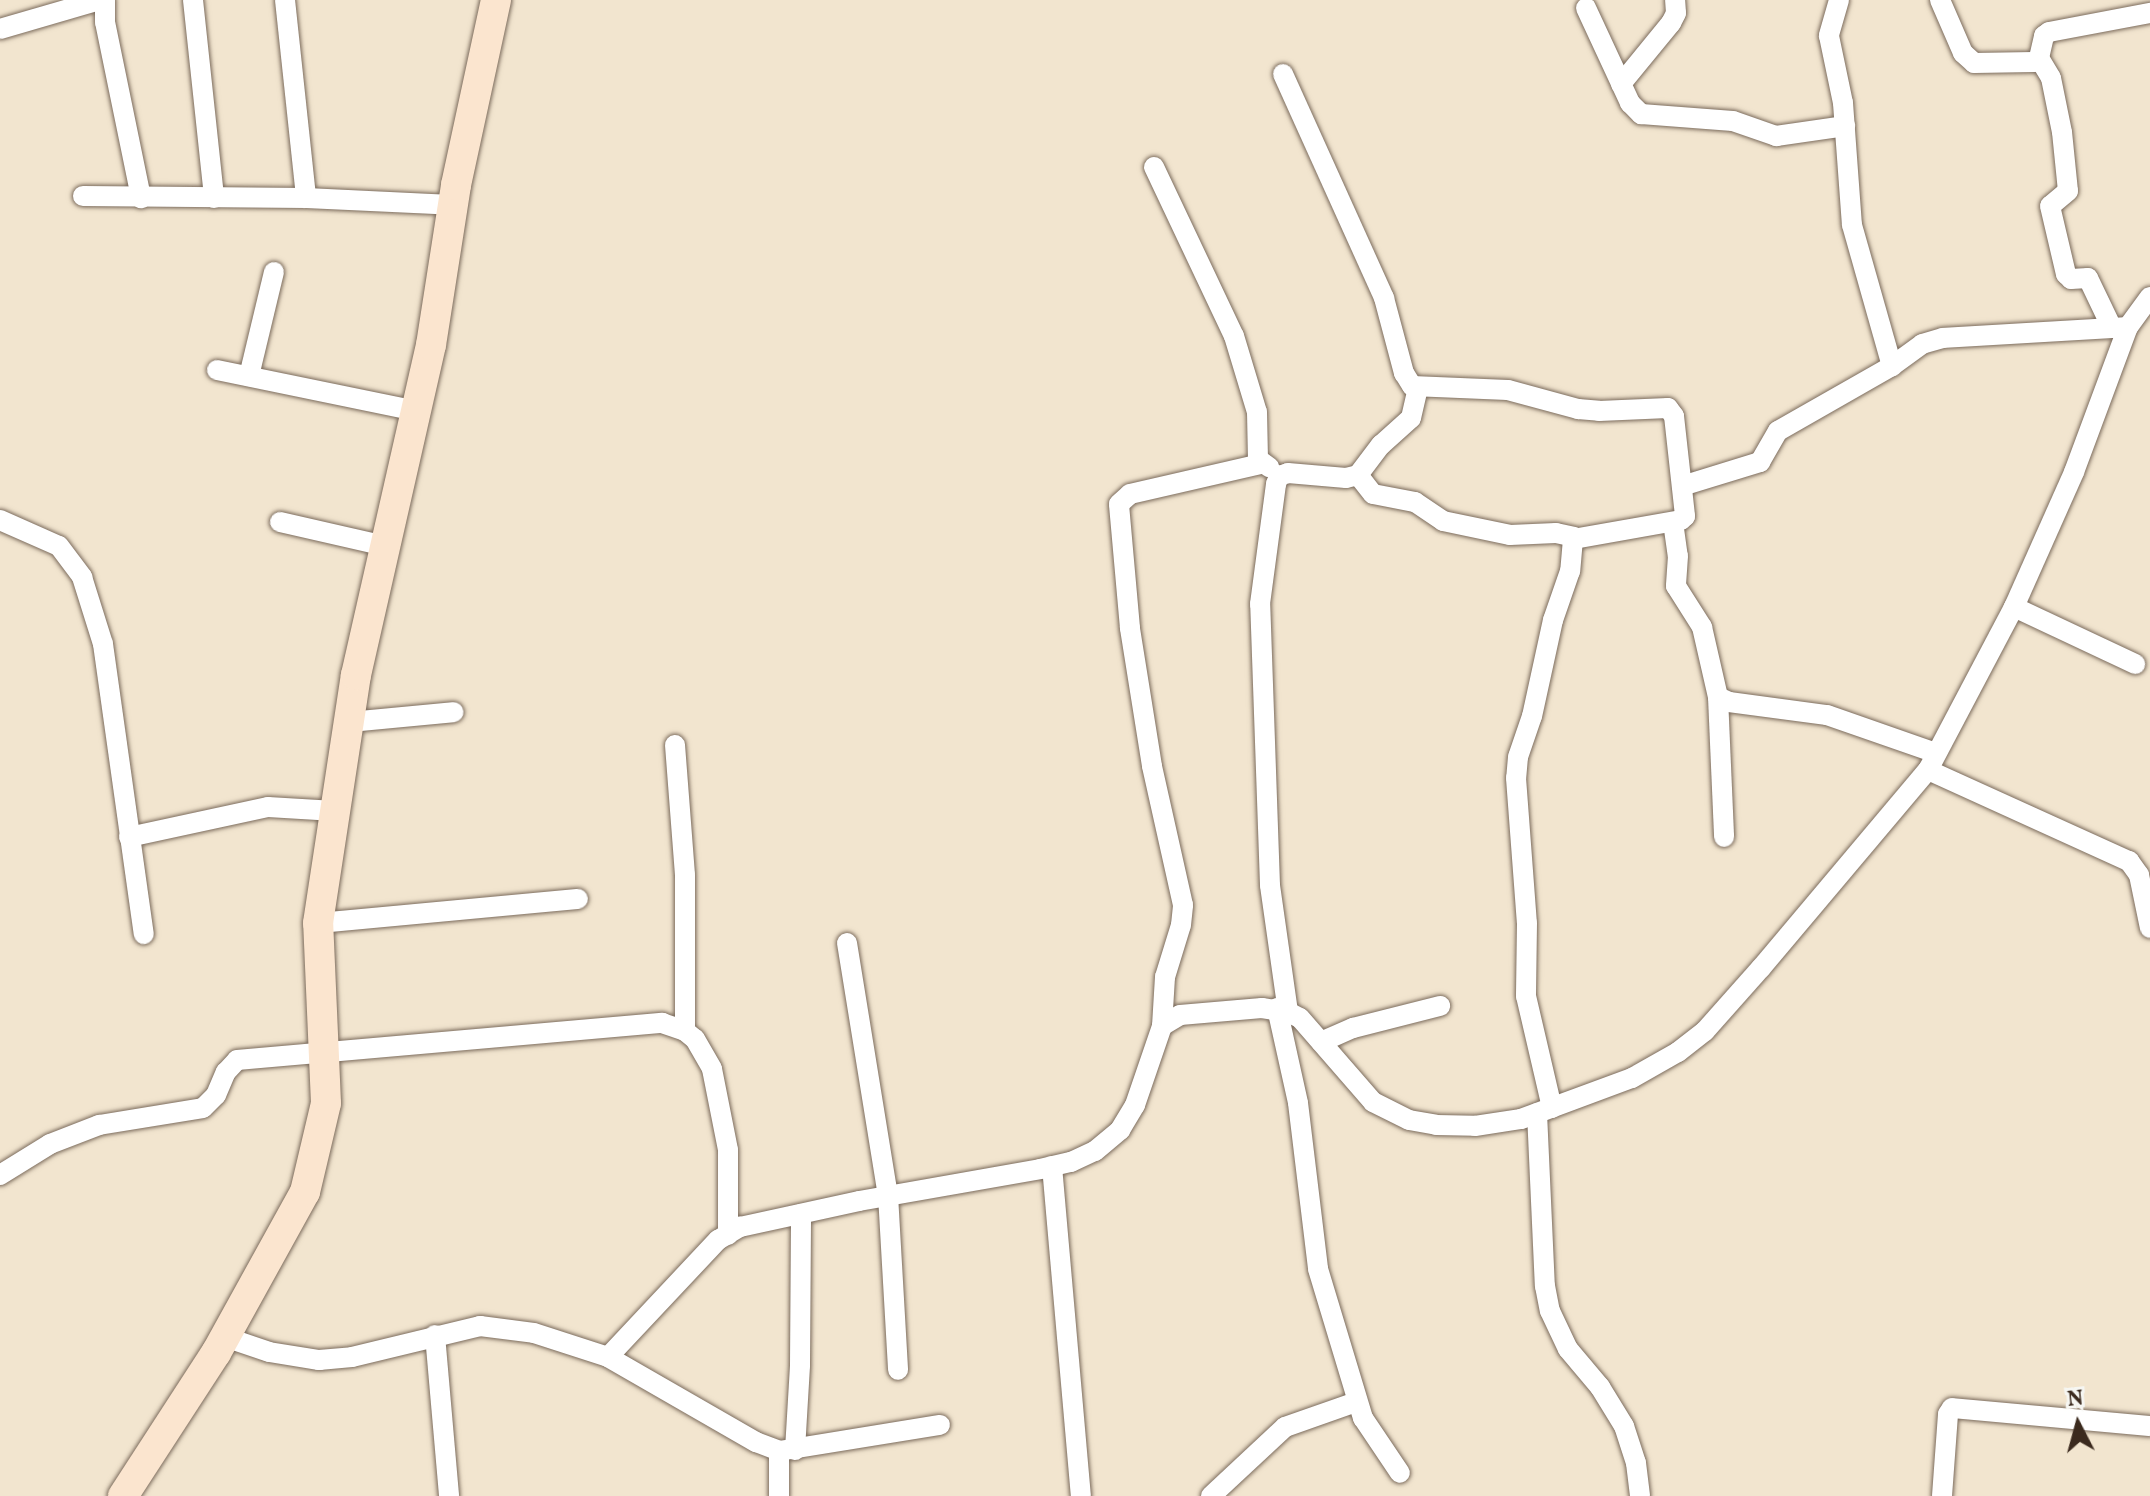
<!DOCTYPE html>
<style>
body{margin:0}
#map{position:relative;width:2150px;height:1496px;overflow:hidden;background:#f2e5cf;font-family:Vollkorn,serif}
div>[style]{position:absolute}
.roads{filter:drop-shadow(0 0 2px #7b6b5c) drop-shadow(0 0 2px #7b6b5c)}
.street>*{height:20px;margin:-10px;padding:0 10px;transform-origin:10px;border-radius:10px;background:#fff}
.secondary>*{height:30px;margin:-15px;padding:0 15px;transform-origin:15px;border-radius:15px;background:#fbe5cf}
span{translate:-50% -50%;white-space:nowrap;text-align:center;line-height:1.15;-webkit-text-stroke:6px #f6f6f2;paint-order:stroke}
.north{position:absolute;left:2038px;top:1384px;width:80px;height:80px;-webkit-text-stroke:6px #f6f6f2;paint-order:stroke;rotate:354deg;font-size:22px;font-weight:700;line-height:32px;text-align:center;color:#3b2a1e}
.north::after{content:'';display:block;margin:auto;width:28px;height:36px;background:#3b2a1e;clip-path:polygon(50% 0,100% 100%,50% 72%,0 100%)}
</style>
<div id="map">
<div class="roads">
<div class="street">
<div style="left:105px;top:0;width:22px;rotate:90deg"></div>
<div style="left:105px;top:22px;width:180px;rotate:78.4deg"></div>
<div style="left:193px;top:0;width:199px;rotate:83.9deg"></div>
<div style="left:285px;top:0;width:199px;rotate:83.9deg"></div>
<div style="left:1839px;top:0;width:37px;rotate:106deg"></div>
<div style="left:1829px;top:36px;width:68px;rotate:78.2deg"></div>
<div style="left:1843px;top:103px;width:122px;rotate:85.8deg"></div>
<div style="left:1852px;top:225px;width:147px;rotate:74.2deg"></div>
<div style="left:1940px;top:0;width:58px;rotate:66.5deg"></div>
<div style="left:1963px;top:53px;width:15px;rotate:42deg"></div>
<div style="left:1974px;top:63px;width:60px;rotate:-1deg"></div>
<div style="left:2034px;top:62px;width:6px;rotate:-39deg"></div>
<div style="left:2039px;top:58px;width:23px;rotate:-77deg"></div>
<div style="left:2044px;top:36px;width:6px;rotate:-39deg"></div>
<div style="left:2049px;top:32px;width:103px;rotate:-10.7deg"></div>
<div style="left:1586px;top:8px;width:105px;rotate:65.1deg"></div>
<div style="left:1630px;top:103px;width:16px;rotate:45deg"></div>
<div style="left:1641px;top:114px;width:92px;rotate:4.4deg"></div>
<div style="left:1733px;top:121px;width:46px;rotate:19.2deg"></div>
<div style="left:1776px;top:136px;width:70px;rotate:-8.2deg"></div>
<div style="left:0;top:29px;width:104px;rotate:-16.2deg"></div>
<div style="left:2039px;top:58px;width:23px;rotate:59deg"></div>
<div style="left:2051px;top:78px;width:55px;rotate:78.5deg"></div>
<div style="left:2062px;top:132px;width:59px;rotate:84.2deg"></div>
<div style="left:2068px;top:191px;width:23px;rotate:140deg"></div>
<div style="left:2050px;top:206px;width:70px;rotate:76.8deg"></div>
<div style="left:2066px;top:274px;width:7px;rotate:45deg"></div>
<div style="left:2071px;top:279px;width:17px;rotate:-3deg"></div>
<div style="left:2088px;top:278px;width:55px;rotate:64.4deg"></div>
<div style="left:1283px;top:74px;width:246px;rotate:65.7deg"></div>
<div style="left:1384px;top:298px;width:78px;rotate:75.1deg"></div>
<div style="left:1404px;top:373px;width:15px;rotate:58deg"></div>
<div style="left:1412px;top:386px;width:96px;rotate:2.4deg"></div>
<div style="left:1508px;top:390px;width:73px;rotate:15.2deg"></div>
<div style="left:1578px;top:409px;width:21px;rotate:5deg"></div>
<div style="left:1599px;top:411px;width:69px;rotate:-2.5deg"></div>
<div style="left:1668px;top:408px;width:10px;rotate:53deg"></div>
<div style="left:1674px;top:416px;width:101px;rotate:83.7deg"></div>
<div style="left:1685px;top:516px;width:6px;rotate:135deg"></div>
<div style="left:1681px;top:520px;width:110px;rotate:170deg"></div>
<div style="left:1573px;top:539px;width:32px;rotate:95deg"></div>
<div style="left:1570px;top:571px;width:52px;rotate:109.1deg"></div>
<div style="left:1553px;top:620px;width:98px;rotate:102.3deg"></div>
<div style="left:1532px;top:716px;width:43px;rotate:108.9deg"></div>
<div style="left:1518px;top:757px;width:21px;rotate:95deg"></div>
<div style="left:1516px;top:778px;width:145px;rotate:85.7deg"></div>
<div style="left:1527px;top:923px;width:73px;rotate:90.8deg"></div>
<div style="left:1526px;top:996px;width:115px;rotate:76.9deg"></div>
<div style="left:1621px;top:84px;width:79px;rotate:-50.7deg"></div>
<div style="left:1671px;top:23px;width:11px;rotate:-63deg"></div>
<div style="left:1676px;top:13px;width:13px;rotate:-94deg"></div>
<div style="left:1154px;top:167px;width:187px;rotate:64.7deg"></div>
<div style="left:1234px;top:336px;width:79px;rotate:73.2deg"></div>
<div style="left:1257px;top:412px;width:47px;rotate:88.8deg"></div>
<div style="left:1258px;top:459px;width:14px;rotate:36deg"></div>
<div style="left:83px;top:196px;width:223px;rotate:0.5deg"></div>
<div style="left:306px;top:198px;width:146px;rotate:2.7deg"></div>
<div style="left:217px;top:370px;width:203px;rotate:11.6deg"></div>
<div style="left:249px;top:376px;width:107px;rotate:-76.5deg"></div>
<div style="left:1358px;top:475px;width:24px;rotate:52deg"></div>
<div style="left:1373px;top:494px;width:43px;rotate:10.8deg"></div>
<div style="left:1415px;top:502px;width:34px;rotate:34deg"></div>
<div style="left:1443px;top:521px;width:68px;rotate:11.8deg"></div>
<div style="left:1510px;top:535px;width:46px;rotate:-2.5deg"></div>
<div style="left:1556px;top:533px;width:19px;rotate:12deg"></div>
<div style="left:1682px;top:486px;width:82px;rotate:-17.1deg"></div>
<div style="left:1760px;top:462px;width:36px;rotate:-60deg"></div>
<div style="left:1778px;top:431px;width:131px;rotate:-29.7deg"></div>
<div style="left:1892px;top:366px;width:37px;rotate:-36deg"></div>
<div style="left:1922px;top:344px;width:22px;rotate:-16deg"></div>
<div style="left:1943px;top:338px;width:185px;rotate:-3.4deg"></div>
<div style="left:0;top:520px;width:64px;rotate:23.8deg"></div>
<div style="left:59px;top:546px;width:39px;rotate:53deg"></div>
<div style="left:82px;top:577px;width:70px;rotate:72.6deg"></div>
<div style="left:103px;top:644px;width:293px;rotate:82deg"></div>
<div style="left:280px;top:522px;width:108px;rotate:12.9deg"></div>
<div style="left:1673px;top:522px;width:34px;rotate:82deg"></div>
<div style="left:1678px;top:556px;width:30px;rotate:94deg"></div>
<div style="left:1676px;top:586px;width:49px;rotate:57.6deg"></div>
<div style="left:1702px;top:627px;width:72px;rotate:77.1deg"></div>
<div style="left:1718px;top:697px;width:12px;rotate:24deg"></div>
<div style="left:1729px;top:702px;width:99px;rotate:7.6deg"></div>
<div style="left:1827px;top:715px;width:115px;rotate:19.2deg"></div>
<div style="left:2014px;top:607px;width:134px;rotate:25.2deg"></div>
<div style="left:1718px;top:697px;width:140px;rotate:87.5deg"></div>
<div style="left:349px;top:722px;width:105px;rotate:-5.4deg"></div>
<div style="left:675px;top:745px;width:130px;rotate:85.6deg"></div>
<div style="left:685px;top:875px;width:156px;rotate:90deg"></div>
<div style="left:1928px;top:770px;width:221px;rotate:24.4deg"></div>
<div style="left:2129px;top:861px;width:17px;rotate:54deg"></div>
<div style="left:2139px;top:875px;width:54px;rotate:78.3deg"></div>
<div style="left:129px;top:837px;width:142px;rotate:-12.2deg"></div>
<div style="left:268px;top:807px;width:67px;rotate:3.4deg"></div>
<div style="left:318px;top:923px;width:261px;rotate:-5.3deg"></div>
<div style="left:847px;top:943px;width:255px;rotate:80.8deg"></div>
<div style="left:888px;top:1195px;width:175px;rotate:86.7deg"></div>
<div style="left:1277px;top:1008px;width:97px;rotate:77.5deg"></div>
<div style="left:1298px;top:1103px;width:167px;rotate:83.1deg"></div>
<div style="left:1318px;top:1269px;width:156px;rotate:73.2deg"></div>
<div style="left:1363px;top:1418px;width:66px;rotate:56.1deg"></div>
<div style="left:1288px;top:1012px;width:128px;rotate:-98.1deg"></div>
<div style="left:1270px;top:885px;width:281px;rotate:-92deg"></div>
<div style="left:1260px;top:604px;width:121px;rotate:-82.4deg"></div>
<div style="left:1276px;top:484px;width:9px;rotate:-69deg"></div>
<div style="left:1279px;top:476px;width:9px;rotate:-18deg"></div>
<div style="left:1288px;top:473px;width:58px;rotate:4.9deg"></div>
<div style="left:1346px;top:478px;width:12px;rotate:-14deg"></div>
<div style="left:1358px;top:475px;width:38px;rotate:-53deg"></div>
<div style="left:1381px;top:445px;width:40px;rotate:-42deg"></div>
<div style="left:1411px;top:418px;width:31px;rotate:-77deg"></div>
<div style="left:1162px;top:1026px;width:49px;rotate:-86.5deg"></div>
<div style="left:1165px;top:977px;width:54px;rotate:-72.9deg"></div>
<div style="left:1181px;top:925px;width:20px;rotate:-84deg"></div>
<div style="left:1183px;top:905px;width:142px;rotate:-102.6deg"></div>
<div style="left:1152px;top:766px;width:140px;rotate:-99.1deg"></div>
<div style="left:1130px;top:628px;width:124px;rotate:-95.1deg"></div>
<div style="left:1119px;top:504px;width:15px;rotate:-42deg"></div>
<div style="left:1130px;top:494px;width:134px;rotate:-12.9deg"></div>
<div style="left:1321px;top:1042px;width:35px;rotate:-24deg"></div>
<div style="left:1353px;top:1028px;width:90px;rotate:-14.2deg"></div>
<div style="left:1537px;top:1113px;width:173px;rotate:87.4deg"></div>
<div style="left:1545px;top:1286px;width:25px;rotate:79deg"></div>
<div style="left:1550px;top:1311px;width:42px;rotate:64.7deg"></div>
<div style="left:1568px;top:1349px;width:50px;rotate:49.9deg"></div>
<div style="left:1600px;top:1387px;width:46px;rotate:58.4deg"></div>
<div style="left:1624px;top:1426px;width:39px;rotate:72deg"></div>
<div style="left:1636px;top:1463px;width:33px;rotate:83deg"></div>
<div style="left:1052px;top:1166px;width:331px;rotate:85deg"></div>
<div style="left:0;top:1175px;width:59px;rotate:-31.8deg"></div>
<div style="left:50px;top:1144px;width:53px;rotate:-21.2deg"></div>
<div style="left:99px;top:1125px;width:105px;rotate:-9.3deg"></div>
<div style="left:203px;top:1108px;width:18px;rotate:-45deg"></div>
<div style="left:216px;top:1095px;width:25px;rotate:-67deg"></div>
<div style="left:226px;top:1072px;width:16px;rotate:-47deg"></div>
<div style="left:237px;top:1060px;width:427px;rotate:-5deg"></div>
<div style="left:662px;top:1023px;width:24px;rotate:19deg"></div>
<div style="left:685px;top:1031px;width:13px;rotate:39deg"></div>
<div style="left:695px;top:1039px;width:34px;rotate:60deg"></div>
<div style="left:712px;top:1069px;width:83px;rotate:78.8deg"></div>
<div style="left:728px;top:1150px;width:85px;rotate:90deg"></div>
<div style="left:435px;top:1335px;width:162px;rotate:85deg"></div>
<div style="left:225px;top:1337px;width:46px;rotate:18.8deg"></div>
<div style="left:269px;top:1352px;width:51px;rotate:9.1deg"></div>
<div style="left:319px;top:1360px;width:33px;rotate:-5deg"></div>
<div style="left:352px;top:1357px;width:132px;rotate:-13.6deg"></div>
<div style="left:480px;top:1326px;width:54px;rotate:7.4deg"></div>
<div style="left:534px;top:1333px;width:78px;rotate:18deg"></div>
<div style="left:608px;top:1357px;width:171px;rotate:29.9deg"></div>
<div style="left:756px;top:1442px;width:25px;rotate:21deg"></div>
<div style="left:779px;top:1451px;width:163px;rotate:-9.2deg"></div>
<div style="left:608px;top:1357px;width:161px;rotate:-46.8deg"></div>
<div style="left:718px;top:1240px;width:26px;rotate:-31deg"></div>
<div style="left:740px;top:1227px;width:122px;rotate:-12.3deg"></div>
<div style="left:859px;top:1201px;width:184px;rotate:-10deg"></div>
<div style="left:1040px;top:1169px;width:32px;rotate:-13deg"></div>
<div style="left:1071px;top:1162px;width:26px;rotate:-25deg"></div>
<div style="left:1095px;top:1151px;width:33px;rotate:-40deg"></div>
<div style="left:1120px;top:1130px;width:29px;rotate:-59deg"></div>
<div style="left:1135px;top:1105px;width:83px;rotate:-71.1deg"></div>
<div style="left:1162px;top:1026px;width:21px;rotate:-31deg"></div>
<div style="left:1180px;top:1015px;width:82px;rotate:-4.9deg"></div>
<div style="left:1262px;top:1008px;width:26px;rotate:9deg"></div>
<div style="left:1288px;top:1012px;width:13px;rotate:27deg"></div>
<div style="left:1300px;top:1018px;width:111px;rotate:49deg"></div>
<div style="left:1373px;top:1102px;width:40px;rotate:26.6deg"></div>
<div style="left:1409px;top:1120px;width:27px;rotate:10deg"></div>
<div style="left:1436px;top:1125px;width:39px;rotate:1deg"></div>
<div style="left:1475px;top:1126px;width:47px;rotate:-8.7deg"></div>
<div style="left:1521px;top:1119px;width:118px;rotate:-20.3deg"></div>
<div style="left:1632px;top:1078px;width:53px;rotate:-29.5deg"></div>
<div style="left:1678px;top:1052px;width:34px;rotate:-38deg"></div>
<div style="left:1705px;top:1031px;width:84px;rotate:-48.4deg"></div>
<div style="left:1761px;top:968px;width:259px;rotate:-49.9deg"></div>
<div style="left:1928px;top:770px;width:184px;rotate:-62.2deg"></div>
<div style="left:2014px;top:607px;width:148px;rotate:-66deg"></div>
<div style="left:2074px;top:472px;width:155px;rotate:-69.6deg"></div>
<div style="left:2128px;top:327px;width:37px;rotate:-54deg"></div>
<div style="left:795px;top:1450px;width:85px;rotate:-86.6deg"></div>
<div style="left:800px;top:1365px;width:151px;rotate:-89.6deg"></div>
<div style="left:779px;top:1496px;width:45px;rotate:-90deg"></div>
<div style="left:1211px;top:1496px;width:101px;rotate:-43deg"></div>
<div style="left:1285px;top:1427px;width:75px;rotate:-19.4deg"></div>
<div style="left:1942px;top:1496px;width:82px;rotate:-85.8deg"></div>
<div style="left:1948px;top:1414px;width:7px;rotate:-56deg"></div>
<div style="left:1952px;top:1408px;width:199px;rotate:5.2deg"></div>
</div>
<div class="secondary">
<div style="left:123px;top:1496px;width:171px;rotate:-57deg"></div>
<div style="left:216px;top:1353px;width:184px;rotate:-61.1deg"></div>
<div style="left:305px;top:1192px;width:91px;rotate:-76.7deg"></div>
<div style="left:326px;top:1103px;width:180px;rotate:-92.5deg"></div>
<div style="left:318px;top:923px;width:251px;rotate:-81.3deg"></div>
<div style="left:356px;top:675px;width:338px;rotate:-77.2deg"></div>
<div style="left:431px;top:345px;width:162px;rotate:-81.1deg"></div>
<div style="left:456px;top:185px;width:189px;rotate:-77.8deg"></div>
</div>
</div>
<div class="north">N</div>
</div>
